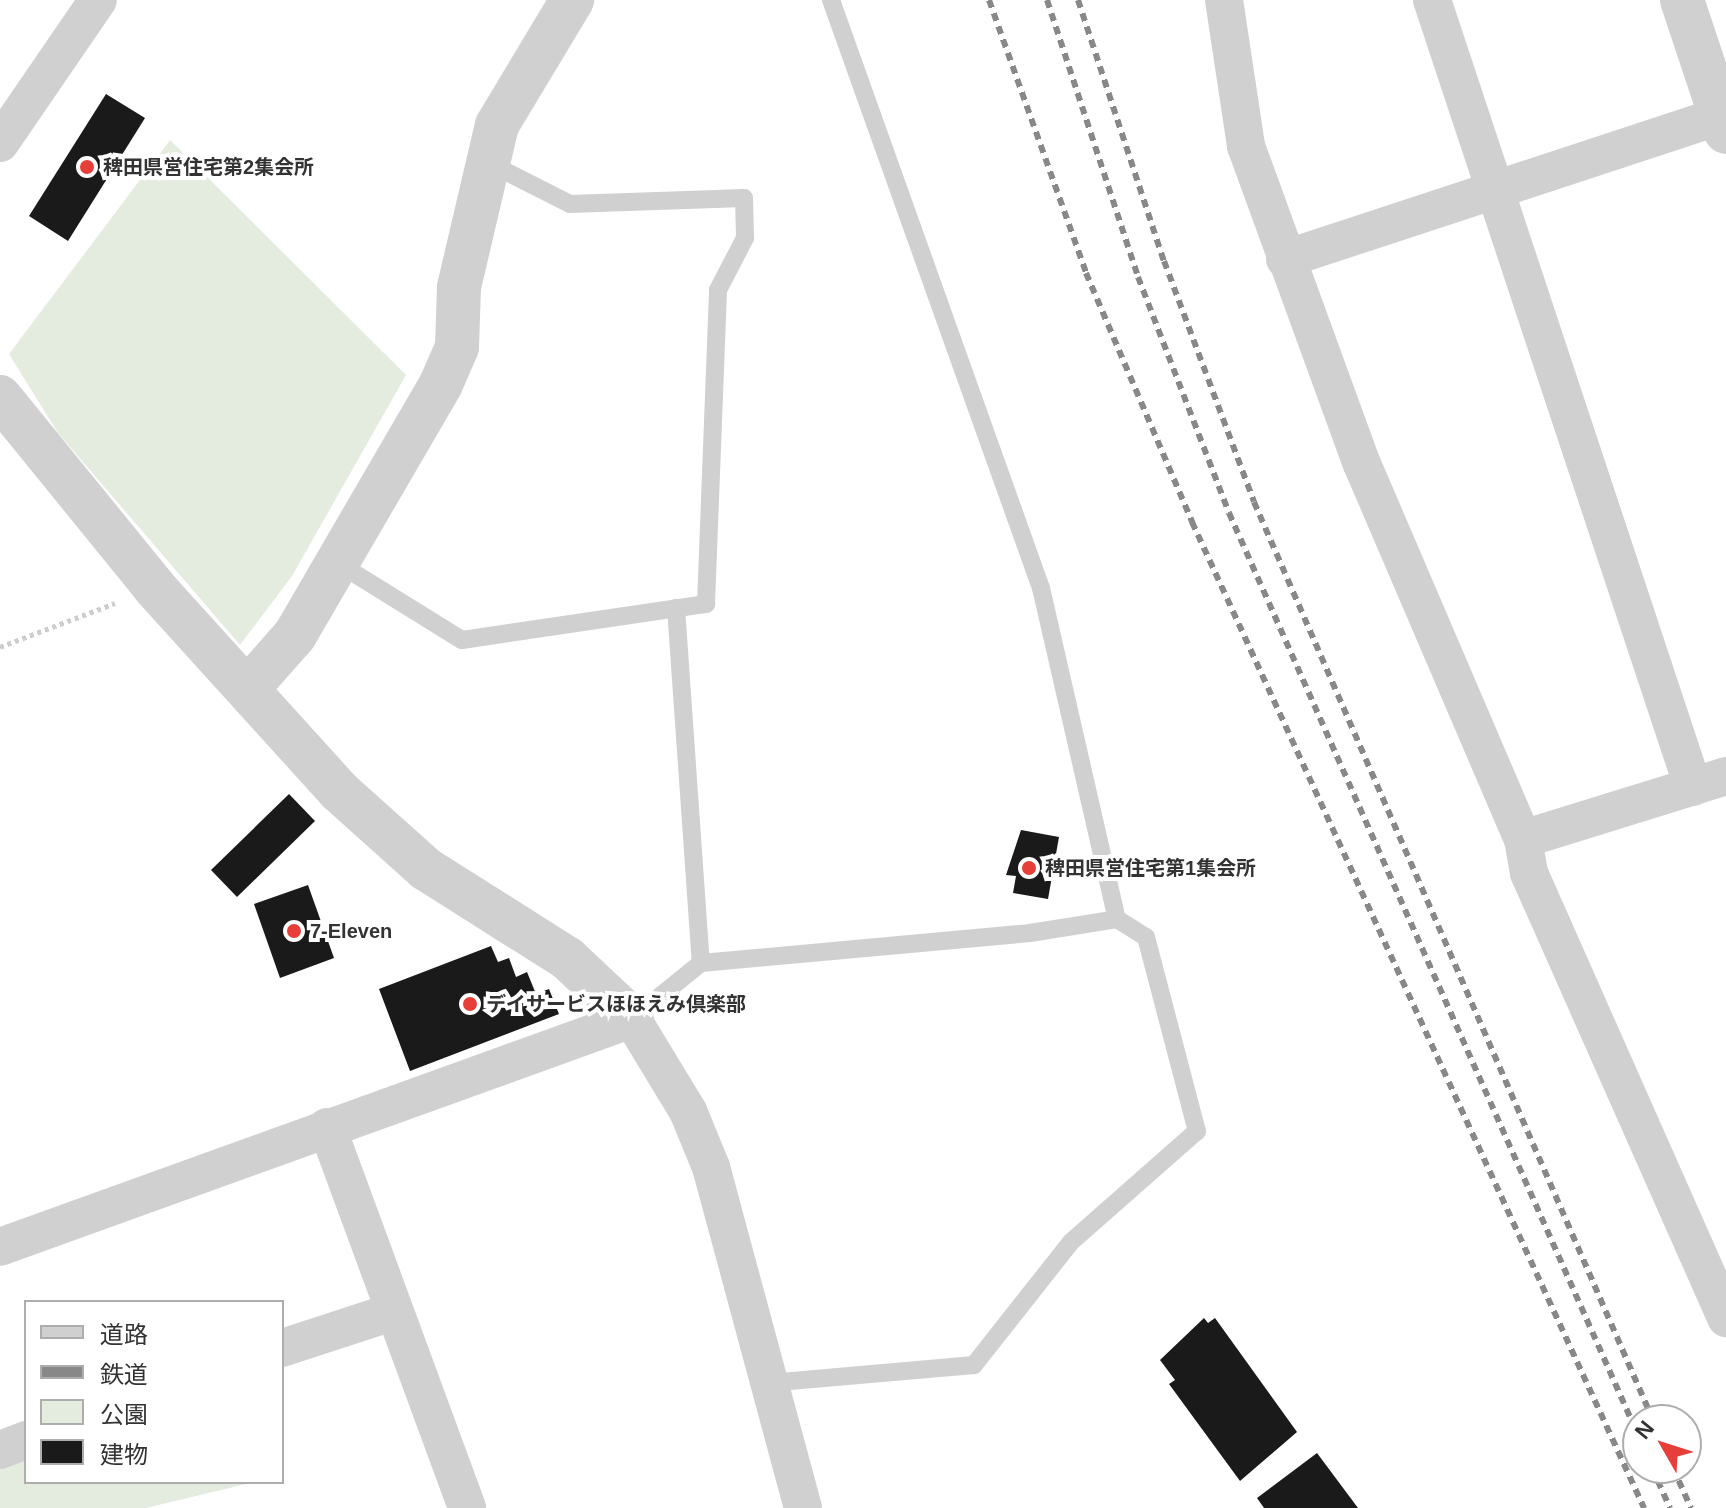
<!DOCTYPE html>
<meta charset="utf-8">
<style>
body{margin:0}
#map{position:relative;width:1726px;height:1508px;overflow:hidden;background:#fff;font-family:Arial,"Noto Sans JP",sans-serif}
div>[style]{position:absolute}
.green>*{inset:0;background:#e4ecdf}
.building>*{inset:0;background:#1a1a1a}
.path>*{height:5px;margin-top:-2.5px;transform-origin:0;background:repeating-linear-gradient(90deg,#cdcdcd 0 4px,transparent 0 8px)}
.service>*{height:18px;margin:-9px;padding:0 9px;transform-origin:9px;border-radius:9px;background:#d0d0d0}
.minor>*{height:38px;margin:-19px;padding:0 19px;transform-origin:19px;border-radius:19px;background:#d0d0d0}
.tertiary>*{height:44px;margin:-22px;padding:0 22px;transform-origin:22px;border-radius:22px;background:#d0d0d0}
.rail>*{height:6px;margin-top:-3px;transform-origin:0;background:repeating-linear-gradient(90deg,#888 0 8px,transparent 0 14px)}
.dots>*{width:22px;height:22px;translate:-50% -50%;box-sizing:border-box;border:4px solid #fff;border-radius:50%}
span{translate:-50% -50%;white-space:nowrap;text-align:center;line-height:1.15;-webkit-text-stroke:8px #fff;paint-order:stroke}
.poi-label{font-size:20px;color:#333;font-weight:700}
.left{translate:0 -50%;text-align:left}
.legend{position:absolute;left:24px;top:1300px;width:260px;height:184px;box-sizing:border-box;background:#fff;border:2px solid #adadad;margin:0;padding:10px 14px;list-style:none;font-size:24px;color:#333}
.legend li{display:flex;align-items:center;gap:16px;height:40px}
.legend b{width:40px;border:2px solid #adadad}
.north{position:absolute;left:1622px;top:1404px;width:80px;height:80px;box-sizing:border-box;background:#fff;border:2px solid #adadad;border-radius:50%;rotate:309deg;font-size:22px;font-weight:700;line-height:32px;text-align:center;color:#333}
.north::after{content:'';display:block;margin:auto;width:28px;height:36px;background:#e63f39;clip-path:polygon(50% 0,100% 100%,50% 72%,0 100%)}
</style>
<div id="map">
<div class="green">
<div style="clip-path:polygon(170px 140px,406px 375px,292px 576px,240px 645px,58px 433px,9px 354px)"></div>
<div style="clip-path:polygon(26px 1440px,26px 1482px,246px 1484px,146px 1508px,0 1508px,0 1450px)"></div>
</div>
<div class="building">
<div style="clip-path:polygon(106px 94px,145px 118px,68px 241px,29px 216px)"></div>
<div style="clip-path:polygon(289px 794px,315px 821px,237px 897px,211px 870px)"></div>
<div style="clip-path:polygon(1021px 830px,1059px 837px,1048px 899px,1013px 893px,1016px 876px,1006px 875px)"></div>
<div style="clip-path:polygon(308px 885px,334px 958px,280px 978px,254px 904px)"></div>
<div style="clip-path:polygon(491px 946px,498px 962px,509px 958px,516px 977px,527px 972px,536px 994px,549px 989px,559px 1014px,410px 1071px,379px 989px)"></div>
<div style="clip-path:polygon(1204px 1318px,1208px 1323px,1215px 1318px,1297px 1432px,1240px 1481px,1169px 1384px,1175px 1380px,1160px 1360px)"></div>
<div style="clip-path:polygon(1317px 1453px,1358px 1508px,1264px 1508px,1257px 1498px)"></div>
</div>
<div class="path">
<div style="left:0;top:647px;width:123px;rotate:-20.9deg"></div>
</div>
<div class="service">
<div style="left:831px;top:0;width:624px;rotate:70.35deg"></div>
<div style="left:1041px;top:588px;width:340px;rotate:77.1deg"></div>
<div style="left:336px;top:562px;width:148px;rotate:31.8deg"></div>
<div style="left:462px;top:640px;width:247px;rotate:-8.4deg"></div>
<div style="left:706px;top:604px;width:314px;rotate:-87.8deg"></div>
<div style="left:718px;top:290px;width:59px;rotate:-62.6deg"></div>
<div style="left:745px;top:238px;width:40px;rotate:-91.4deg"></div>
<div style="left:744px;top:198px;width:174px;rotate:178deg"></div>
<div style="left:570px;top:204px;width:91px;rotate:-153.2deg"></div>
<div style="left:676px;top:608px;width:356px;rotate:86deg"></div>
<div style="left:632px;top:1019px;width:89px;rotate:-39.1deg"></div>
<div style="left:701px;top:963px;width:330px;rotate:-5.2deg"></div>
<div style="left:1030px;top:933px;width:88px;rotate:-9.1deg"></div>
<div style="left:1117px;top:919px;width:34px;rotate:32deg"></div>
<div style="left:1146px;top:937px;width:201px;rotate:75.3deg"></div>
<div style="left:1197px;top:1131px;width:168px;rotate:138.6deg"></div>
<div style="left:1071px;top:1242px;width:157px;rotate:128.3deg"></div>
<div style="left:974px;top:1365px;width:208px;rotate:175deg"></div>
</div>
<div class="minor">
<div style="left:1224px;top:0;width:148px;rotate:81.4deg"></div>
<div style="left:1246px;top:146px;width:338px;rotate:70deg"></div>
<div style="left:1362px;top:464px;width:408px;rotate:66.8deg"></div>
<div style="left:1523px;top:839px;width:35px;rotate:80deg"></div>
<div style="left:1529px;top:873px;width:487px;rotate:66.1deg"></div>
<div style="left:1432px;top:0;width:829px;rotate:71.65deg"></div>
<div style="left:0;top:143px;width:173px;rotate:-55.6deg"></div>
<div style="left:1285px;top:259px;width:464px;rotate:-18.2deg"></div>
<div style="left:1523px;top:839px;width:213px;rotate:-17.2deg"></div>
<div style="left:327px;top:1127px;width:406px;rotate:69.8deg"></div>
<div style="left:0;top:1247px;width:672px;rotate:-19.84deg"></div>
<div style="left:632px;top:1019px;width:108px;rotate:58.7deg"></div>
<div style="left:688px;top:1111px;width:61px;rotate:67.7deg"></div>
<div style="left:711px;top:1167px;width:353px;rotate:74.9deg"></div>
<div style="left:282px;top:1348px;width:116px;rotate:-18.1deg"></div>
<div style="left:0;top:1450px;width:28px;rotate:-21deg"></div>
</div>
<div class="tertiary">
<div style="left:1682px;top:0;width:139px;rotate:71.6deg"></div>
<div style="left:0;top:397px;width:246px;rotate:50.9deg"></div>
<div style="left:155px;top:588px;width:274px;rotate:47.8deg"></div>
<div style="left:339px;top:791px;width:117px;rotate:41.9deg"></div>
<div style="left:426px;top:869px;width:167px;rotate:32.3deg"></div>
<div style="left:567px;top:958px;width:89px;rotate:43.2deg"></div>
<div style="left:249px;top:687px;width:69px;rotate:-48.5deg"></div>
<div style="left:295px;top:635px;width:290px;rotate:-59.8deg"></div>
<div style="left:441px;top:384px;width:40px;rotate:-66.6deg"></div>
<div style="left:457px;top:347px;width:60px;rotate:-88.1deg"></div>
<div style="left:459px;top:287px;width:166px;rotate:-76.8deg"></div>
<div style="left:497px;top:125px;width:146px;rotate:-59deg"></div>
</div>
<div class="rail">
<div style="left:989px;top:0;width:290px;rotate:70.4deg"></div>
<div style="left:1086px;top:273px;width:271px;rotate:66.9deg"></div>
<div style="left:1192px;top:522px;width:1085px;rotate:65.37deg"></div>
<div style="left:1047px;top:0;width:292px;rotate:71.8deg"></div>
<div style="left:1138px;top:277px;width:253px;rotate:68.9deg"></div>
<div style="left:1229px;top:513px;width:1009px;rotate:66.08deg"></div>
<div style="left:1078px;top:0;width:275px;rotate:71.8deg"></div>
<div style="left:1164px;top:261px;width:257px;rotate:69.5deg"></div>
<div style="left:1254px;top:502px;width:1001px;rotate:66.51deg"></div>
<div style="left:1652px;top:1468px;width:44px;rotate:65.8deg"></div>
<div style="left:1673px;top:1468px;width:44px;rotate:65.8deg"></div>
</div>
<div class="dots">
<div style="left:87px;top:167px;background:#e63f39"></div>
<div style="left:1029px;top:868px;background:#e63f39"></div>
<div style="left:294px;top:931px;background:#e63f39"></div>
<div style="left:470px;top:1004px;background:#e63f39"></div>
</div>
<div class="poi-label">
<span class="left" style="left:103px;top:167px">稗田県営住宅第2集会所</span>
<span class="left" style="left:1045px;top:868px">稗田県営住宅第1集会所</span>
<span class="left" style="left:310px;top:931px">7-Eleven</span>
<span class="left" style="left:486px;top:1004px">デイサービスほほえみ倶楽部</span>
</div>
<ul class="legend">
<li><b style="height:10px;background:#d0d0d0"></b>道路</li>
<li><b style="height:10px;background:#888"></b>鉄道</li>
<li><b style="height:22px;background:#e4ecdf"></b>公園</li>
<li><b style="height:22px;background:#1a1a1a"></b>建物</li>
</ul>
<div class="north">N</div>
</div>
